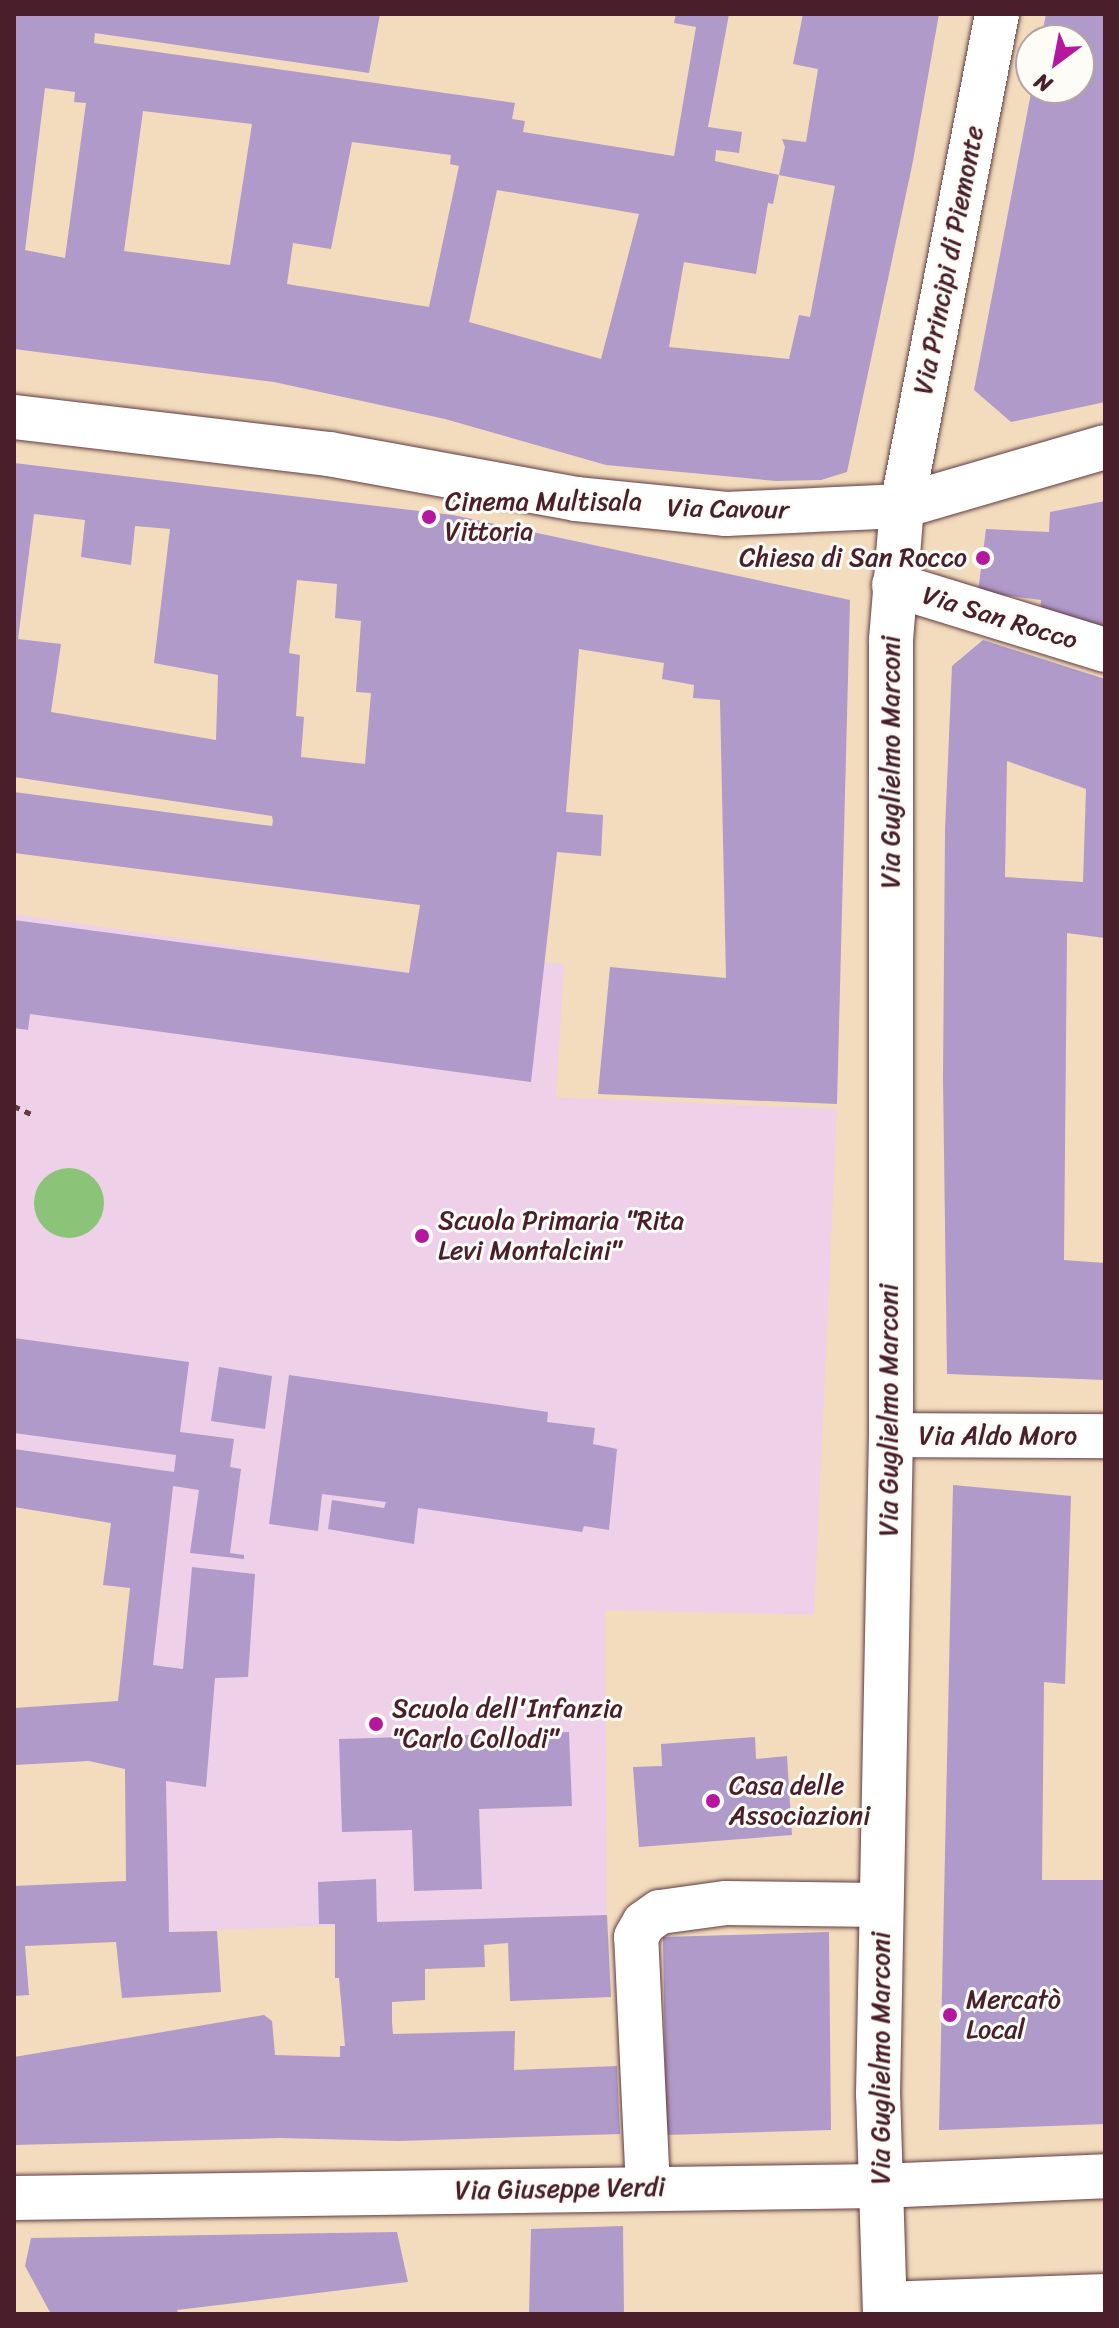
<!DOCTYPE html>
<meta charset="utf-8">
<style>
body{margin:0}
#map{position:relative;width:1119px;height:2328px;overflow:hidden;background:#f2dcbd;font-family:Sriracha,sans-serif}
div>[style]{position:absolute}
.built>*{inset:0;background:#eed0e8}
.green>*{inset:0;background:#8bc479}
.round{border-radius:50%}
.building>*{inset:0;background:#af9ac9}
.path>*{height:5px;margin-top:-2.5px;transform-origin:0;background:repeating-linear-gradient(90deg,#633b41 0 6px,transparent 0 12px)}
.roads{filter:drop-shadow(0 0 2px #633b41) drop-shadow(0 0 2px #633b41)}
.minor>*{height:44px;margin:-22px;padding:0 22px;transform-origin:22px;border-radius:22px;background:#fff}
.dots>*{width:22px;height:22px;translate:-50% -50%;box-sizing:border-box;border:4px solid #fdfcf7;border-radius:50%}
span{translate:-50% -50%;white-space:nowrap;text-align:center;line-height:1.15;-webkit-text-stroke:6px #fdfcf7;paint-order:stroke}
.street-label{font-size:26px;color:#4a1f2b}
.poi-label{font-size:26px;color:#4a1f2b}
.left{translate:0 -50%;text-align:left}
.right{translate:-100% -50%;text-align:right}
.frame{position:absolute;inset:0;border:16px solid #4a1f2b;pointer-events:none}
.north{position:absolute;left:1015px;top:24px;width:80px;height:80px;box-sizing:border-box;background:#fdfcf7;border:2px solid #b5a4a5;border-radius:50%;rotate:212deg;font-size:22px;font-weight:700;line-height:32px;text-align:center;color:#4a1f2b}
.north::after{content:'';display:block;margin:auto;width:28px;height:36px;background:#b5179e;clip-path:polygon(50% 0,100% 100%,50% 72%,0 100%)}
</style>
<div id="map">
<div class="built">
<div style="clip-path:polygon(14px 914px,409px 972px,412px 951px,564px 964px,556px 1097px,837px 1109px,814px 1615px,605px 1610px,607px 1915px,169px 1932px,165px 1772px,153px 1665px,174px 1473px,14px 1450px)"></div>
</div>
<div class="green">
<div class="round" style="left:34px;top:1168px;width:70px;height:70px"></div>
</div>
<div class="building">
<div style="clip-path:polygon(evenodd,14px 14px,380px 14px,369px 73px,95px 33px,94px 43px,515px 103px,512px 119px,525px 121px,523px 132px,674px 156px,696px 27px,674px 23px,676px 14px,729px 14px,708px 127px,742px 132px,739px 153px,716px 150px,715px 161px,779px 175px,773px 204px,768px 203px,756px 274px,684px 262px,669px 347px,789px 359px,799px 315px,810px 317px,835px 186px,779px 175px,785px 147px,782px 139px,806px 142px,818px 69px,793px 64px,803px 14px,939px 14px,913px 161px,847px 472px,821px 480px,776px 481px,606px 465px,445px 419px,274px 382px,14px 349px,14px 14px,45px 88px,75px 92px,74px 102px,86px 103px,65px 258px,25px 250px,45px 88px,14px 14px,143px 111px,252px 124px,230px 265px,124px 251px,143px 111px,14px 14px,352px 142px,451px 155px,450px 164px,459px 166px,429px 307px,287px 284px,293px 243px,331px 249px,352px 142px,14px 14px,497px 190px,639px 214px,601px 359px,469px 322px,497px 190px)"></div>
<div style="clip-path:polygon(1046px 14px,1105px 14px,1105px 402px,1011px 422px,974px 390px,1032px 88px,1079px 88px,1079px 40px,1041px 40px)"></div>
<div style="clip-path:polygon(evenodd,14px 463px,453px 515px,850px 600px,837px 1104px,598px 1094px,610px 967px,726px 978px,720px 700px,693px 698px,694px 685px,662px 679px,664px 663px,579px 649px,566px 812px,603px 815px,601px 856px,557px 852px,531px 1082px,30px 1014px,28px 1030px,14px 1028px,14px 920px,409px 973px,420px 905px,14px 853px,14px 792px,272px 826px,273px 821px,272px 816px,14px 777px,14px 463px,34px 514px,85px 520px,81px 557px,131px 565px,135px 526px,170px 529px,154px 663px,218px 675px,216px 740px,51px 712px,61px 644px,18px 639px,34px 514px,14px 463px,297px 580px,337px 584px,335px 618px,361px 621px,356px 692px,371px 693px,365px 764px,301px 757px,304px 717px,296px 716px,300px 655px,289px 653px,297px 580px)"></div>
<div style="clip-path:polygon(1105px 501px,1105px 629px,1040px 614px,1041px 600px,978px 592px,986px 529px,1049px 532px,1050px 512px)"></div>
<div style="clip-path:polygon(evenodd,983px 640px,1105px 679px,1105px 938px,1067px 933px,1064px 1260px,1105px 1263px,1105px 1380px,947px 1374px,943px 1079px,945px 830px,952px 666px,983px 640px,1007px 761px,1086px 789px,1083px 882px,1005px 877px,1007px 761px)"></div>
<div style="clip-path:polygon(14px 1338px,189px 1362px,180px 1432px,234px 1439px,230px 1467px,241px 1469px,230px 1553px,244px 1555px,244px 1559px,190px 1553px,199px 1490px,173px 1486px,153px 1665px,183px 1669px,192px 1567px,255px 1574px,248px 1677px,215px 1678px,206px 1787px,166px 1781px,169px 1932px,217px 1931px,221px 1992px,122px 1998px,116px 1942px,25px 1946px,29px 1995px,14px 1996px,14px 1886px,126px 1881px,125px 1769px,89px 1761px,14px 1765px,14px 1708px,118px 1701px,130px 1588px,103px 1585px,111px 1523px,14px 1507px,14px 1449px,174px 1472px,176px 1455px,14px 1433px)"></div>
<div style="clip-path:polygon(219px 1367px,272px 1376px,265px 1429px,211px 1421px)"></div>
<div style="clip-path:polygon(289px 1375px,548px 1412px,547px 1422px,595px 1428px,593px 1444px,617px 1449px,609px 1530px,584px 1526px,582px 1532px,418px 1508px,414px 1544px,328px 1529px,332px 1500px,384px 1508px,386px 1502px,322px 1494px,318px 1531px,269px 1524px)"></div>
<div style="clip-path:polygon(953px 1485px,1071px 1496px,1065px 1684px,1044px 1682px,1042px 1880px,1105px 1880px,1105px 2124px,939px 2130px)"></div>
<div style="clip-path:polygon(569px 1732px,572px 1806px,479px 1809px,482px 1889px,414px 1891px,412px 1830px,342px 1832px,339px 1739px)"></div>
<div style="clip-path:polygon(755px 1737px,756px 1759px,787px 1756px,792px 1835px,639px 1847px,633px 1767px,662px 1766px,661px 1744px)"></div>
<div style="clip-path:polygon(376px 1879px,377px 1922px,607px 1915px,611px 1997px,510px 2001px,508px 1943px,484px 1945px,485px 1967px,425px 1969px,425px 2000px,392px 2002px,392px 2022px,393px 2034px,515px 2031px,514px 2070px,617px 2066px,620px 2134px,399px 2141px,280px 2138px,14px 2145px,14px 2057px,264px 2015px,272px 2021px,275px 2055px,340px 2057px,340px 2046px,345px 2046px,339px 1978px,335px 1978px,335px 1924px,319px 1924px,318px 1882px)"></div>
<div style="clip-path:polygon(829px 1932px,831px 2130px,666px 2135px,663px 1937px)"></div>
<div style="clip-path:polygon(623px 2226px,624px 2314px,529px 2314px,531px 2229px)"></div>
<div style="clip-path:polygon(397px 2232px,408px 2282px,177px 2310px,179px 2314px,51px 2314px,25px 2266px,31px 2238px)"></div>
</div>
<div class="path">
<div style="left:14px;top:1106px;width:21px;rotate:25deg"></div>
</div>
<div class="roads">
<div class="minor">
<div style="left:14px;top:417px;width:317px;rotate:6.7deg"></div>
<div style="left:329px;top:454px;width:251px;rotate:10.3deg"></div>
<div style="left:576px;top:499px;width:151px;rotate:5.7deg"></div>
<div style="left:726px;top:514px;width:176px;rotate:-2.6deg"></div>
<div style="left:902px;top:506px;width:211px;rotate:-16.2deg"></div>
<div style="left:894px;top:585px;width:221px;rotate:17.1deg"></div>
<div style="left:891px;top:1435px;width:214px;rotate:0.3deg"></div>
<div style="left:648px;top:2188px;width:251px;rotate:-92.7deg"></div>
<div style="left:636px;top:1937px;width:16px;rotate:-60deg"></div>
<div style="left:644px;top:1923px;width:19px;rotate:-35deg"></div>
<div style="left:660px;top:1912px;width:67px;rotate:-7.8deg"></div>
<div style="left:726px;top:1903px;width:155px;rotate:0.7deg"></div>
<div style="left:14px;top:2198px;width:866px;rotate:-0.79deg"></div>
<div style="left:880px;top:2186px;width:225px;rotate:-2.5deg"></div>
<div style="left:885px;top:2304px;width:220px;rotate:-2.1deg"></div>
<div style="left:885px;top:2314px;width:220px;rotate:-91.8deg"></div>
<div style="left:878px;top:2094px;width:659px;rotate:-88.87deg"></div>
<div style="left:891px;top:1435px;width:795px;rotate:-90deg"></div>
<div style="left:891px;top:640px;width:134px;rotate:-85.3deg"></div>
<div style="left:902px;top:506px;width:501px;rotate:-79.07deg"></div>
</div>
</div>
<div class="dots">
<div style="left:429px;top:517px;background:#b5179e"></div>
<div style="left:983px;top:558px;background:#b5179e"></div>
<div style="left:422px;top:1236px;background:#b5179e"></div>
<div style="left:376px;top:1724px;background:#b5179e"></div>
<div style="left:713px;top:1801px;background:#b5179e"></div>
<div style="left:950px;top:2015px;background:#b5179e"></div>
</div>
<div class="street-label">
<span style="left:949px;top:260px;rotate:-79deg">Via Principi di Piemonte</span>
<span style="left:728px;top:509px;rotate:1deg">Via Cavour</span>
<span style="left:1000px;top:618px;rotate:17deg">Via San Rocco</span>
<span style="left:891px;top:762px;rotate:-90deg">Via Guglielmo Marconi</span>
<span style="left:889px;top:1410px;rotate:-90deg">Via Guglielmo Marconi</span>
<span style="left:998px;top:1436px">Via Aldo Moro</span>
<span style="left:881px;top:2058px;rotate:-90deg">Via Guglielmo Marconi</span>
<span style="left:560px;top:2189px;rotate:-1deg">Via Giuseppe Verdi</span>
</div>
<div class="poi-label">
<span class="left" style="left:445px;top:517px">Cinema Multisala<br>Vittoria</span>
<span class="right" style="left:967px;top:558px">Chiesa di San Rocco</span>
<span class="left" style="left:438px;top:1236px">Scuola Primaria "Rita<br>Levi Montalcini"</span>
<span class="left" style="left:392px;top:1724px">Scuola dell'Infanzia<br>"Carlo Collodi"</span>
<span class="left" style="left:729px;top:1801px">Casa delle<br>Associazioni</span>
<span class="left" style="left:966px;top:2015px">Mercatò<br>Local</span>
</div>
<div class="frame"></div>
<div class="north">N</div>
</div>
